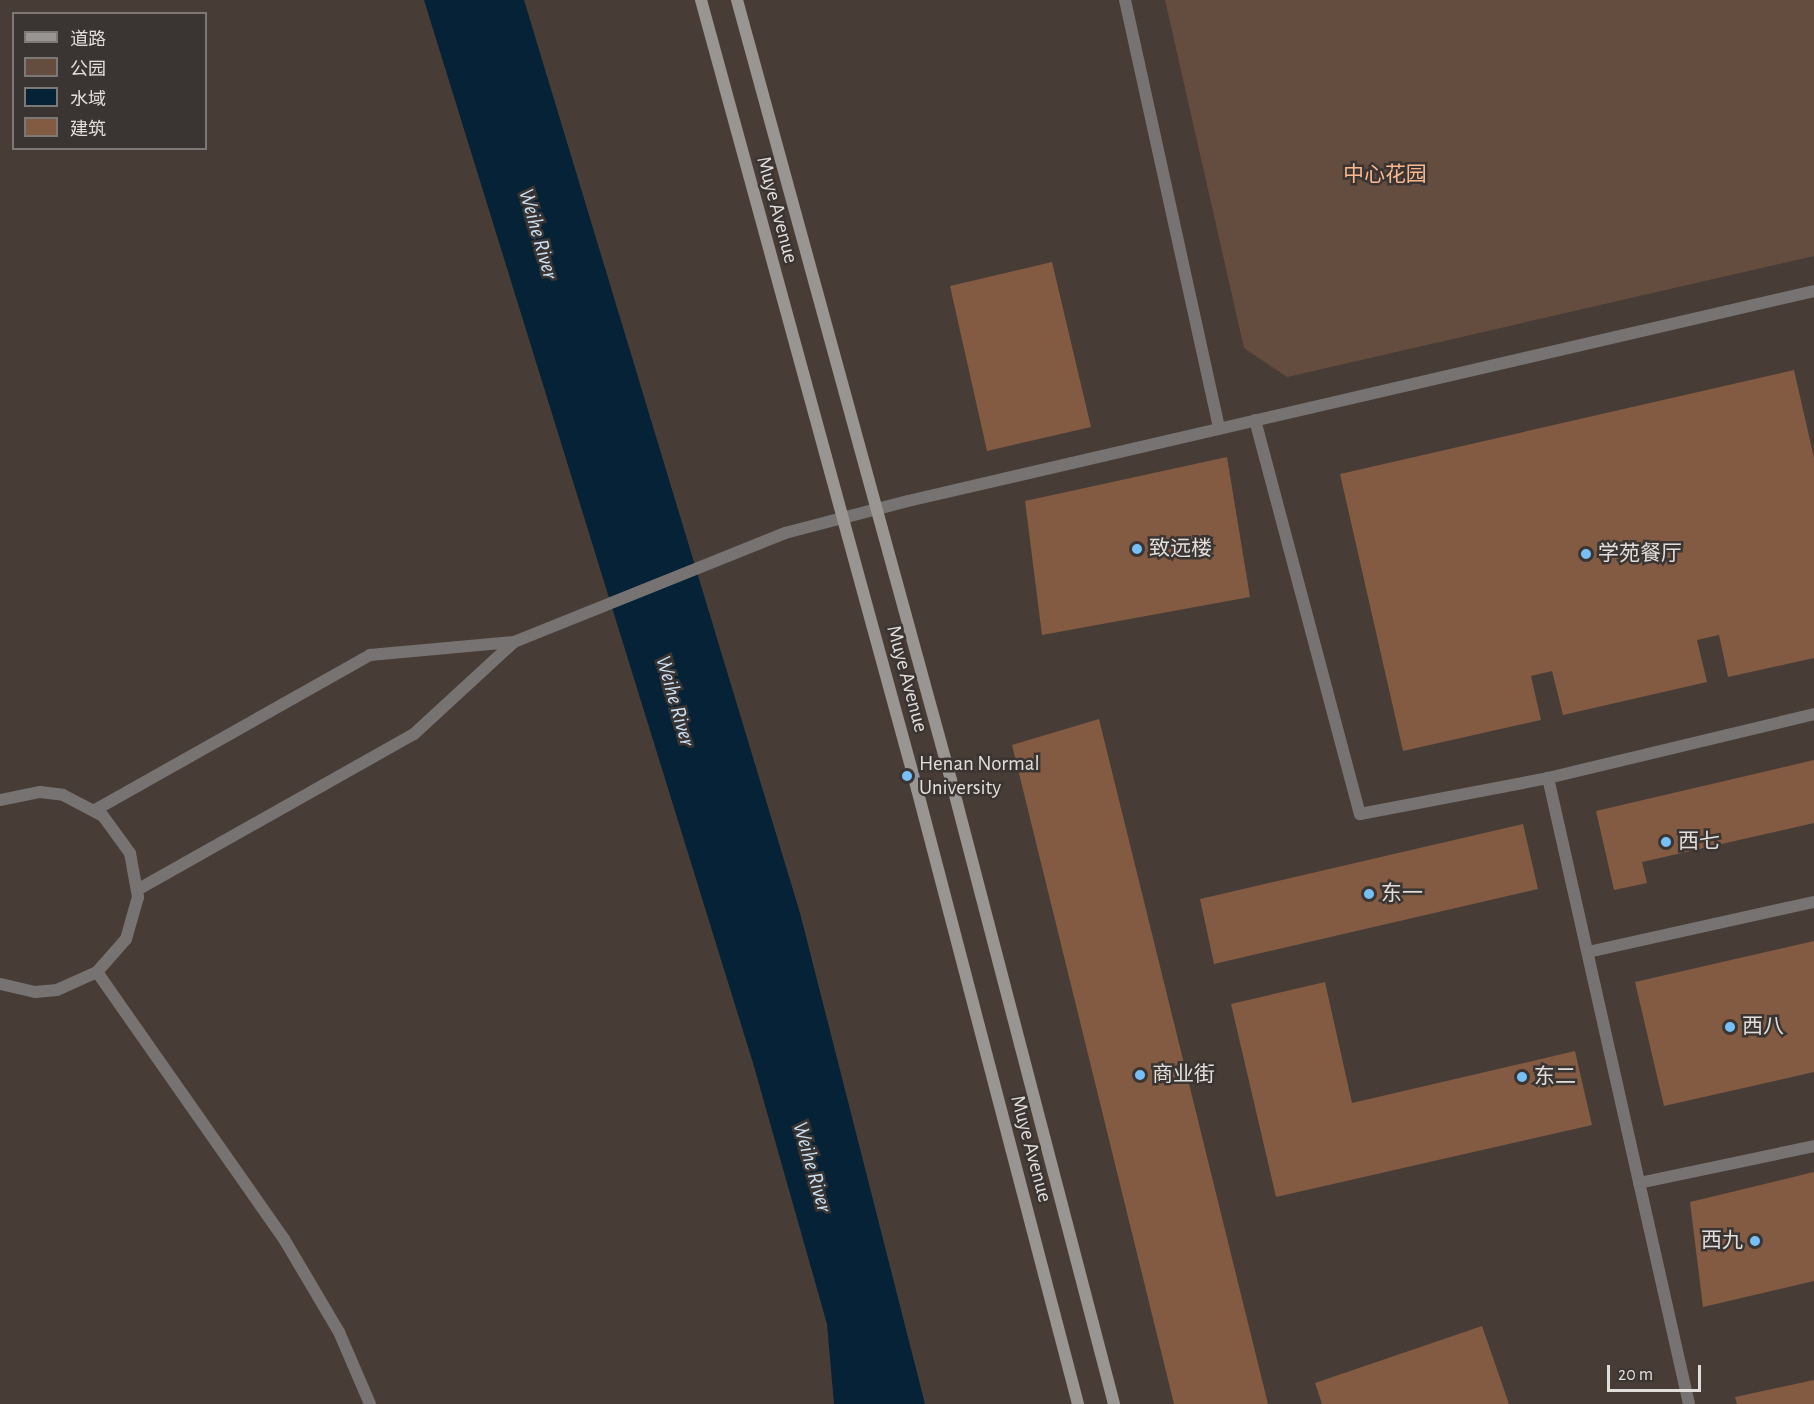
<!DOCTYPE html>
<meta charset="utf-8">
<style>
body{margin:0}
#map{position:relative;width:1814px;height:1404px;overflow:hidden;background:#3a3532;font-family:"Alegreya Sans","Noto Sans SC",sans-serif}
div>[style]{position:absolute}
.built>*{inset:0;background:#473c36}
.green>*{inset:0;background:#644d3f}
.water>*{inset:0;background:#052236}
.building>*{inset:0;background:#825b42}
.service>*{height:12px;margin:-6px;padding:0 6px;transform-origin:6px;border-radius:6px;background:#767372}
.secondary>*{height:12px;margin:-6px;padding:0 6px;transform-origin:6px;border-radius:6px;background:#999593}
.dots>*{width:16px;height:16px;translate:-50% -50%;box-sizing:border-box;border:3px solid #3a3532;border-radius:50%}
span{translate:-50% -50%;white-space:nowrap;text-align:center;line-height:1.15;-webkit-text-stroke:5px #3a3532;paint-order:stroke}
.park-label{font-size:21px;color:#fab88f}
.street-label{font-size:21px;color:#e0dddb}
.poi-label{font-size:21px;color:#e0dddb}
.left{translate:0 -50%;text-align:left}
.right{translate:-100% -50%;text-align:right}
.water-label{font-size:22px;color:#c9e1f5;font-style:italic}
.legend{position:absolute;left:12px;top:12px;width:195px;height:138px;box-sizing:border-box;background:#3a3532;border:2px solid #7c7876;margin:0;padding:8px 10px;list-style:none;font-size:18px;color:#e0dddb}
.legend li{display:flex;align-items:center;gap:12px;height:30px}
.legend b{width:30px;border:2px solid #7c7876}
.scale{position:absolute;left:1607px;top:1365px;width:94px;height:27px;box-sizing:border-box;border:3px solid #e0dddb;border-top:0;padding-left:8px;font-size:18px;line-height:21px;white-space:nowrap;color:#e0dddb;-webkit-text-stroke:4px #3a3532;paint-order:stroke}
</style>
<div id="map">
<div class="built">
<div style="clip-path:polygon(evenodd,0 0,1814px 0,1814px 1404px,0 1404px,0 0,14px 14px,206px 14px,206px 148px,14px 148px,14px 14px)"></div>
</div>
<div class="green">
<div style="clip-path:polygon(1165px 0,1814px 0,1814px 256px,1287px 377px,1244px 348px)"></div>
</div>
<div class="water">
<div style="clip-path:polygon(424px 0,524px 0,800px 913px,925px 1404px,834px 1404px,827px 1324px,753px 1063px)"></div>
</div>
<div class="building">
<div style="clip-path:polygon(1052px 262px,1091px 427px,987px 451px,950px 286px)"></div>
<div style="clip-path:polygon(1794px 370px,1814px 458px,1814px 658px,1728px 677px,1719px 635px,1697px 640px,1707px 682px,1563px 715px,1552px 671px,1531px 676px,1541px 720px,1403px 751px,1340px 474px)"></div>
<div style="clip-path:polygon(1227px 457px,1250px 597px,1042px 635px,1025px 501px)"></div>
<div style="clip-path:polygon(1099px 719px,1268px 1404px,1174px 1404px,1012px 745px)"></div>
<div style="clip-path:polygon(1814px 760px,1814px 823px,1642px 862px,1647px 883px,1614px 890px,1596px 811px)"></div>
<div style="clip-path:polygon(1523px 824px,1538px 889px,1214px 964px,1200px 899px)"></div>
<div style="clip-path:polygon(1814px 941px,1814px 1072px,1664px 1106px,1635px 982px)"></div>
<div style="clip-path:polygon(1325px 982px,1352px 1103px,1575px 1051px,1592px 1125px,1276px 1197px,1231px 1004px)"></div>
<div style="clip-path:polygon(1814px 1172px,1814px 1281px,1703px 1307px,1690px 1202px)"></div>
<div style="clip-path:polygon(1482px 1326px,1509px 1404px,1322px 1404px,1315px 1383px)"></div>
<div style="clip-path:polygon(1814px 1380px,1814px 1404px,1737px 1404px,1735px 1397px)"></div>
</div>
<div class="service">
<div style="left:1125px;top:0;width:439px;rotate:77.6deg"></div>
<div style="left:1255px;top:420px;width:408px;rotate:75.1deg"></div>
<div style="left:1360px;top:814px;width:191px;rotate:-10.8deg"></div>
<div style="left:0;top:800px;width:41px;rotate:-11.3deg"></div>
<div style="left:40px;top:792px;width:23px;rotate:7deg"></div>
<div style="left:63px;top:795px;width:45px;rotate:27.7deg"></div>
<div style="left:103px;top:816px;width:46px;rotate:53.9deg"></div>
<div style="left:130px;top:853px;width:45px;rotate:79.7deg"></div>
<div style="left:138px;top:897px;width:44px;rotate:105.9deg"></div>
<div style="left:126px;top:939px;width:44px;rotate:131.3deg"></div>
<div style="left:97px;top:972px;width:44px;rotate:155.8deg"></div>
<div style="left:57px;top:990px;width:22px;rotate:175deg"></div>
<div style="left:35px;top:992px;width:36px;rotate:-167deg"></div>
<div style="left:95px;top:810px;width:316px;rotate:-29.4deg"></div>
<div style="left:370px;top:655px;width:145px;rotate:-5.2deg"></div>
<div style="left:514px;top:642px;width:292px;rotate:-21.9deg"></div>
<div style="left:785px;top:533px;width:127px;rotate:-14.6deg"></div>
<div style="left:908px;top:501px;width:930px;rotate:-13.05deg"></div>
<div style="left:137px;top:890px;width:318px;rotate:-29.4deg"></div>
<div style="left:414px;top:734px;width:136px;rotate:-42.6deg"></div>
<div style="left:1588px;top:952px;width:231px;rotate:-12.5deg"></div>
<div style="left:97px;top:972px;width:326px;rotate:55deg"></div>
<div style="left:284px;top:1239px;width:108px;rotate:59.4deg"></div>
<div style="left:339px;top:1332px;width:78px;rotate:66.7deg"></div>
<div style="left:1639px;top:1183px;width:179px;rotate:-11.9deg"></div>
<div style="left:1689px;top:1404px;width:642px;rotate:-102.69deg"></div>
<div style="left:1548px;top:778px;width:274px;rotate:-13.5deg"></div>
</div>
<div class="secondary">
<div style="left:701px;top:0;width:818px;rotate:74.69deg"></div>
<div style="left:917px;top:789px;width:636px;rotate:75.33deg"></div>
<div style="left:737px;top:0;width:809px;rotate:74.66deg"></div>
<div style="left:951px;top:780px;width:645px;rotate:75.36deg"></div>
</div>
<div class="dots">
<div style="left:1137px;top:549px;background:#76c0f7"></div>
<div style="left:1586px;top:554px;background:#76c0f7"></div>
<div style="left:907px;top:776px;background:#76c0f7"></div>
<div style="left:1666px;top:842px;background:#76c0f7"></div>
<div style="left:1369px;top:894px;background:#76c0f7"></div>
<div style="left:1730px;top:1027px;background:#76c0f7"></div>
<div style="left:1140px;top:1075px;background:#76c0f7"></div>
<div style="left:1522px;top:1077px;background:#76c0f7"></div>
<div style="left:1755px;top:1241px;background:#76c0f7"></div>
</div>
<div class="park-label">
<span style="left:1385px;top:175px">中心花园</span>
</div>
<div class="street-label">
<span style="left:777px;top:210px;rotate:75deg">Muye Avenue</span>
<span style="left:907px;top:679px;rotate:75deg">Muye Avenue</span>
<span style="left:1031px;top:1149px;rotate:75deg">Muye Avenue</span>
</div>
<div class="poi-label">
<span class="left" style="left:1149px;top:549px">致远楼</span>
<span class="left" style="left:1598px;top:554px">学苑餐厅</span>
<span class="left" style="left:919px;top:776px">Henan Normal<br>University</span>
<span class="left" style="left:1678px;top:842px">西七</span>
<span class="left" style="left:1381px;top:894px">东一</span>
<span class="left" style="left:1742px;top:1027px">西八</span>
<span class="left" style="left:1152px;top:1075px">商业街</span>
<span class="left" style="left:1534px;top:1077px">东二</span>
<span class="right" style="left:1743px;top:1241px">西九</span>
</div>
<div class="water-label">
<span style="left:538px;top:234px;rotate:74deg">Weihe River</span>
<span style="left:675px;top:701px;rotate:74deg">Weihe River</span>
<span style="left:812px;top:1167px;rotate:74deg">Weihe River</span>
</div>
<ul class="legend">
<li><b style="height:8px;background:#999593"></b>道路</li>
<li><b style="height:16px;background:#644d3f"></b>公园</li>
<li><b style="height:16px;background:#052236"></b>水域</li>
<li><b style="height:16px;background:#825b42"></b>建筑</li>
</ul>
<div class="scale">20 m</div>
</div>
